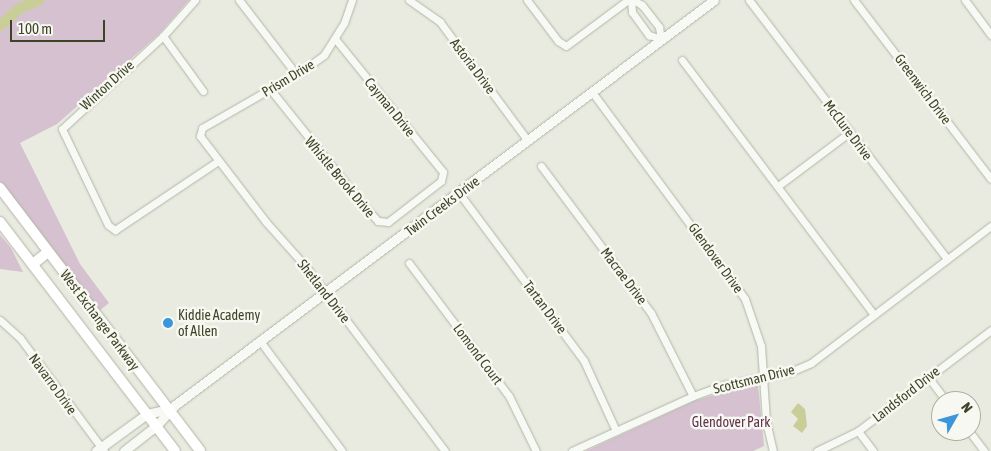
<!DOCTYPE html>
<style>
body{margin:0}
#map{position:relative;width:991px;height:451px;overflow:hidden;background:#e9ebe1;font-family:"Asap Condensed",sans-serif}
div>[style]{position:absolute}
.green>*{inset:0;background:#d5c1cf}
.water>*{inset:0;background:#c9ce99}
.river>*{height:11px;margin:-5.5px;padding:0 5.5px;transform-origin:5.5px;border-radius:5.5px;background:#c9ce99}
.roads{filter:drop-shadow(0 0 1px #b2b6a5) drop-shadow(0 0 1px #b2b6a5)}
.minor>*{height:7px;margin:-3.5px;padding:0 3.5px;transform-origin:3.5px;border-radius:3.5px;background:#f7f9f4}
.tertiary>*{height:9px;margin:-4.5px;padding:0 4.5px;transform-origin:4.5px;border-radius:4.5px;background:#f7f9f4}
.secondary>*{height:10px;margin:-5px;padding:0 5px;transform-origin:5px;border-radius:5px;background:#fff}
.dots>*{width:14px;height:14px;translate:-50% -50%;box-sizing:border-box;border:2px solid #f7f8f1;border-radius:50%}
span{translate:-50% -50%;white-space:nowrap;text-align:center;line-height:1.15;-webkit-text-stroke:5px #f7f8f1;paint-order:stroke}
.street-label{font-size:14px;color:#3e4427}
.poi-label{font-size:14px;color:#3e4427}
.left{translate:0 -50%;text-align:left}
.park-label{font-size:14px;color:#61334f}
.north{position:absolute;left:931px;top:391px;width:50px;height:50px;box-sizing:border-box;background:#f7f8f1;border:1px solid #adb0a0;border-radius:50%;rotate:52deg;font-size:14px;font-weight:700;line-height:20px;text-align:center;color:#3e4427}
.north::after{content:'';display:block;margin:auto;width:18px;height:22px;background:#3b96da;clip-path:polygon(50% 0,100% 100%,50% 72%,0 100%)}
.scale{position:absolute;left:10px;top:20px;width:95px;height:22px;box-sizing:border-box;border:2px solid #3e4427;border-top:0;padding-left:6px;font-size:15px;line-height:18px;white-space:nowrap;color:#3e4427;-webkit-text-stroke:4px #f7f8f1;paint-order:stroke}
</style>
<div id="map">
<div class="green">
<div style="clip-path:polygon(0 0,189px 0,159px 34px,57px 124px,20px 143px,80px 264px,109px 303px,99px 311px,0 181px)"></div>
<div style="clip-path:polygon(0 235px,11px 248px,23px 272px,0 269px)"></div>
<div style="clip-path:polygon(743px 386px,758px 386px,764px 446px,753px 451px,586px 451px,694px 401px)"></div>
</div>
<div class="water">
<div style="clip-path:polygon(798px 403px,805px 409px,807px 426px,802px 433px,793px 426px,798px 419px,791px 412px)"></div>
</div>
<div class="river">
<div style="left:0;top:25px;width:25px;rotate:-42deg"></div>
<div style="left:19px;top:8px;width:21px;rotate:-23deg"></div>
</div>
<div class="roads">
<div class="minor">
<div style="left:195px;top:0;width:48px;rotate:131.6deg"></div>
<div style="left:163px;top:36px;width:137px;rotate:137.4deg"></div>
<div style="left:62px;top:129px;width:106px;rotate:64.4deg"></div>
<div style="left:108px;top:225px;width:9px;rotate:36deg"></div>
<div style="left:115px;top:230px;width:124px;rotate:-33.8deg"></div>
<div style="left:239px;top:0;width:93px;rotate:52.4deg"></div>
<div style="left:352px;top:0;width:24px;rotate:109deg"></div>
<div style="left:344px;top:23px;width:38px;rotate:122deg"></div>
<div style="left:324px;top:55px;width:26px;rotate:144deg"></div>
<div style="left:303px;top:70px;width:116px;rotate:150.1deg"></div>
<div style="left:202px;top:128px;width:8px;rotate:104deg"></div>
<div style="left:200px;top:136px;width:108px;rotate:52.5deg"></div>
<div style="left:266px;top:222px;width:62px;rotate:48.3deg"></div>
<div style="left:307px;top:268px;width:229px;rotate:53deg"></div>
<div style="left:409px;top:0;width:38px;rotate:35deg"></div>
<div style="left:440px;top:22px;width:148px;rotate:53.5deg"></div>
<div style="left:527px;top:0;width:51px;rotate:52.9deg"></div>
<div style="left:558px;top:41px;width:9px;rotate:32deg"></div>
<div style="left:566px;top:46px;width:77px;rotate:-36.6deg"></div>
<div style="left:631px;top:0;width:12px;rotate:85deg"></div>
<div style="left:632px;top:12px;width:29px;rotate:54deg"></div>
<div style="left:649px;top:35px;width:13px;rotate:18deg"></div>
<div style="left:633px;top:0;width:10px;rotate:29deg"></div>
<div style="left:642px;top:5px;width:28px;rotate:52deg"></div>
<div style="left:659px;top:27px;width:12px;rotate:81deg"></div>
<div style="left:749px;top:0;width:326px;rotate:52.6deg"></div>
<div style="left:854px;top:0;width:225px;rotate:52.6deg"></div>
<div style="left:965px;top:0;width:44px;rotate:53.4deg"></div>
<div style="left:163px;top:36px;width:68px;rotate:54deg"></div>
<div style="left:682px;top:60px;width:319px;rotate:53deg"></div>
<div style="left:270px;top:89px;width:149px;rotate:51.3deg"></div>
<div style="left:363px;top:205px;width:22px;rotate:47deg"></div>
<div style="left:378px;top:221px;width:10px;rotate:6deg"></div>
<div style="left:388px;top:222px;width:67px;rotate:-37.7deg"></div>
<div style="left:441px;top:181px;width:9px;rotate:-77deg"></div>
<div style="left:443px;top:172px;width:170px;rotate:-129deg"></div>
<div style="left:592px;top:92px;width:257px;rotate:53.5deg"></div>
<div style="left:745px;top:299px;width:50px;rotate:71.2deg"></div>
<div style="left:761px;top:346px;width:75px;rotate:86.2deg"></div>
<div style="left:766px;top:421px;width:31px;rotate:77deg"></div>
<div style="left:541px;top:166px;width:184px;rotate:53.2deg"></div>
<div style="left:651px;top:313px;width:93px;rotate:63.2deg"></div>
<div style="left:778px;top:186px;width:90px;rotate:-36.9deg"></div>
<div style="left:459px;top:193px;width:209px;rotate:53.3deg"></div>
<div style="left:584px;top:361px;width:77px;rotate:65.4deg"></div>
<div style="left:409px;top:263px;width:166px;rotate:53.1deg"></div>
<div style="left:509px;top:396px;width:61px;rotate:63.9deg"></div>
<div style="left:0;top:320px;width:27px;rotate:42deg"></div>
<div style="left:20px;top:338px;width:141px;rotate:53.4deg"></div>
<div style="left:260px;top:341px;width:137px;rotate:53.3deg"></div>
<div style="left:928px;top:377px;width:30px;rotate:53deg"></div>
<div style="left:858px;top:431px;width:25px;rotate:53deg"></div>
<div style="left:969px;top:431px;width:25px;rotate:53deg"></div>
<div style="left:572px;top:451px;width:133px;rotate:-24.4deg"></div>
<div style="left:693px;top:396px;width:33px;rotate:-20deg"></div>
<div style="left:724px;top:385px;width:67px;rotate:-11.1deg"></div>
<div style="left:790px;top:372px;width:23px;rotate:-23deg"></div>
<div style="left:811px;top:363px;width:226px;rotate:-37.3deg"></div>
<div style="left:817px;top:451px;width:46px;rotate:-26deg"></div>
<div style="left:858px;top:431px;width:167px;rotate:-37.2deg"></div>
</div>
<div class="tertiary">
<div style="left:96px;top:451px;width:63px;rotate:-36deg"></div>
<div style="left:147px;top:414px;width:23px;rotate:-13deg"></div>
<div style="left:124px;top:451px;width:41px;rotate:-38deg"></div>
<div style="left:156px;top:426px;width:28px;rotate:-48deg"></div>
<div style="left:175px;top:405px;width:674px;rotate:-36.92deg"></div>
</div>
<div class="secondary">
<div style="left:0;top:188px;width:330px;rotate:52.7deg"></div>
<div style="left:0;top:222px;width:288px;rotate:52.6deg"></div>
<div style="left:33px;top:264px;width:19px;rotate:-39deg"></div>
</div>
</div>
<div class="dots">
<div style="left:168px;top:323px;background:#3b96da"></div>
</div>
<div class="street-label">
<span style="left:473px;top:66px;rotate:53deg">Astoria Drive</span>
<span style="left:288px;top:78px;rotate:-31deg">Prism Drive</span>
<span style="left:107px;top:85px;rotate:-42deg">Winton Drive</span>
<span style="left:923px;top:89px;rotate:53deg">Greenwich Drive</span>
<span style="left:390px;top:107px;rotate:51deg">Cayman Drive</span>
<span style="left:848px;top:130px;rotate:53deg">McClure Drive</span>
<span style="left:340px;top:177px;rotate:50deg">Whistle Brook Drive</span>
<span style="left:442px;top:206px;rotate:-37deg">Twin Creeks Drive</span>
<span style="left:716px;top:258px;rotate:54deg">Glendover Drive</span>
<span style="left:624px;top:276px;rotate:53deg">Macrae Drive</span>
<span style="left:324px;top:291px;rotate:52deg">Shetland Drive</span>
<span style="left:545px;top:307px;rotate:53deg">Tartan Drive</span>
<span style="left:100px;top:320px;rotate:53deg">West Exchange Parkway</span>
<span style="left:478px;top:354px;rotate:53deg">Lomond Court</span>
<span style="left:754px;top:379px;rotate:-14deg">Scottsman Drive</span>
<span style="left:53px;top:384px;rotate:54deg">Navarro Drive</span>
<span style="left:906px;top:394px;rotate:-38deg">Landsford Drive</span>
</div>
<div class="poi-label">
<span class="left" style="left:178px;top:323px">Kiddie Academy<br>of Allen</span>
</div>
<div class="park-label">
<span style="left:731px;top:422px">Glendover Park</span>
</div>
<div class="north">N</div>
<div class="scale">100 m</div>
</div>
